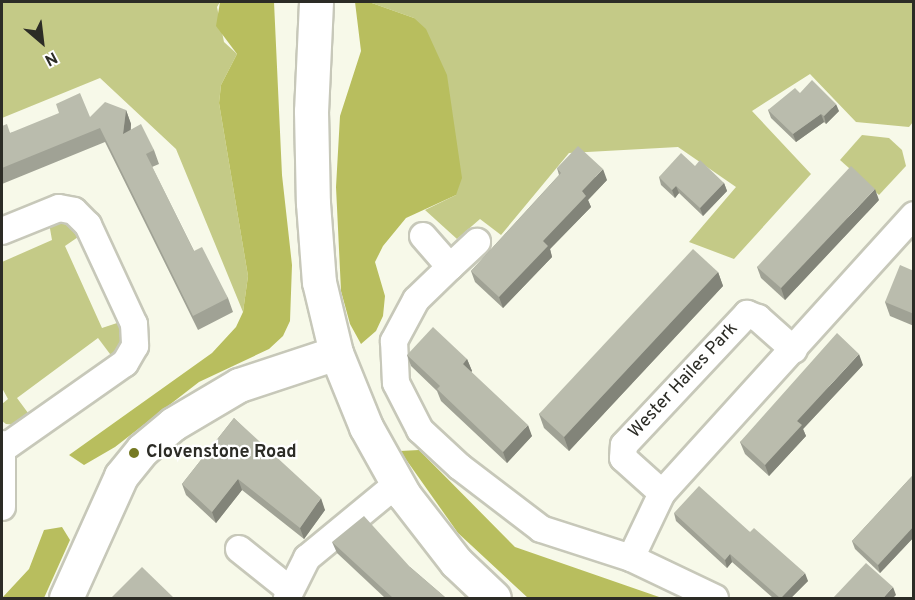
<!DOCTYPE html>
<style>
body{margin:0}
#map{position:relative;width:915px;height:600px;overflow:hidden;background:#f7f9e9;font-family:Overpass,sans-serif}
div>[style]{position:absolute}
.green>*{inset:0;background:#c4ca87}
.forest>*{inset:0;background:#b8be5e}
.roads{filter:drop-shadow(2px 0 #c7c8b9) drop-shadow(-2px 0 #c7c8b9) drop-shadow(0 2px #c7c8b9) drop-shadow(0 -2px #c7c8b9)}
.minor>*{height:26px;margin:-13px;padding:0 13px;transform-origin:13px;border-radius:13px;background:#fff}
.tertiary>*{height:33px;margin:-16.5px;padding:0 16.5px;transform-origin:16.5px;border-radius:16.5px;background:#fff}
.wall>*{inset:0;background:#a0a295}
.shaded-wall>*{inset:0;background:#828479}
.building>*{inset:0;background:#babcad}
.dots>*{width:16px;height:16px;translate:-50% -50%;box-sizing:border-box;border:3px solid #fff;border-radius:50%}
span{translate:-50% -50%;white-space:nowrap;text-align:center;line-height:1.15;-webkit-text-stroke:4.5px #fff;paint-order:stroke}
.street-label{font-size:18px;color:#2c2c26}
.poi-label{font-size:18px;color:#2c2c26;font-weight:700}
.left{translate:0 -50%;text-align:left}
.frame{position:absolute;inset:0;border:3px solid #2c2c26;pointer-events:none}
.north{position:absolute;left:12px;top:12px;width:60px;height:60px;-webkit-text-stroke:4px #fff;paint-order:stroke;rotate:152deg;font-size:16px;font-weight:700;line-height:24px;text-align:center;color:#2c2c26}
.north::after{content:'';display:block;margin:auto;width:21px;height:27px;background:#2c2c26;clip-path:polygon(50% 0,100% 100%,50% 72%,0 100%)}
</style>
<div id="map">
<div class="green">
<i style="clip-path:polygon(2px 2px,220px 2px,217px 7px,224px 42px,237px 54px,221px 85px,219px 103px,248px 276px,243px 312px,176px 149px,100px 78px,2px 118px)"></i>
<i style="clip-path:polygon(369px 2px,913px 2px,913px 122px,909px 127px,856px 122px,810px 74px,752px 111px,811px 174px,734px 259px,689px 242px,736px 187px,678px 147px,569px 153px,501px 235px,480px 219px,457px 239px,425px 210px,456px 195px,414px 18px)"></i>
<i style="clip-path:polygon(862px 135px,889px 138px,902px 150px,906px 166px,879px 195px,840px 160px)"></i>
<i style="clip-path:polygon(63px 220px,81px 235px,65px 246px,102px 328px,120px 322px,122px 348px,113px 358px,98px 338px,17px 398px,31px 417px,19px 425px,6px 424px,2px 421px,2px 404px,8px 399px,2px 388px,2px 262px,52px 240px,49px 223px)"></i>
</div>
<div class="forest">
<i style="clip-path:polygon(220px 2px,274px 2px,282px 175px,292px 265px,290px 321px,283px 336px,269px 349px,199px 382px,115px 447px,84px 465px,69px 455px,212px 353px,236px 327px,243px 312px,248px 276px,219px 103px,221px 85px,237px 54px,216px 26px)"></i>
<i style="clip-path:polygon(355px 2px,369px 2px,414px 18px,426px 29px,447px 75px,462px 178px,456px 195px,406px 218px,383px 246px,375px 262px,385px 296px,383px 316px,376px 331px,361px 344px,350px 324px,341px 291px,336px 187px,340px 116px,361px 51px)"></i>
<i style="clip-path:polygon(419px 450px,515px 547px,662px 598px,528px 598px,458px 533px,400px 451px)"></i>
<i style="clip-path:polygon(62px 527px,70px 540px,44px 598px,2px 598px,29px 569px,44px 530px)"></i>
</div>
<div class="roads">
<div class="minor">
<i style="left:2px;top:231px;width:61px;rotate:-22deg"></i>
<i style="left:59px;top:208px;width:15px;rotate:11deg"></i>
<i style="left:74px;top:211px;width:20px;rotate:45deg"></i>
<i style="left:88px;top:225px;width:109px;rotate:65.1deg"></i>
<i style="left:134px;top:324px;width:22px;rotate:87deg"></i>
<i style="left:135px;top:346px;width:20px;rotate:120deg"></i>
<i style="left:125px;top:363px;width:148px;rotate:144.9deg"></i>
<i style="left:423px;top:236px;width:41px;rotate:48.9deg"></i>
<i style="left:450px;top:267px;width:47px;rotate:135.9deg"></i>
<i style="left:416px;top:300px;width:47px;rotate:118.2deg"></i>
<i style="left:394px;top:341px;width:42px;rotate:87.3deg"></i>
<i style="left:396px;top:383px;width:53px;rotate:62.9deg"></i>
<i style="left:420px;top:430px;width:54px;rotate:42.8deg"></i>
<i style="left:460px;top:467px;width:102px;rotate:37.4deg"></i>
<i style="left:541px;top:529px;width:95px;rotate:17.9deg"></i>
<i style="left:631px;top:558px;width:93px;rotate:25.5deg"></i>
<i style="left:450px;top:267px;width:37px;rotate:-43deg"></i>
<i style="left:2px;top:444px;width:63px;rotate:90deg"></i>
<i style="left:662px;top:493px;width:52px;rotate:-138.1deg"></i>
<i style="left:623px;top:458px;width:13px;rotate:-86deg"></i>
<i style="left:624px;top:445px;width:180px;rotate:-46.8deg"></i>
<i style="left:747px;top:314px;width:12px;rotate:20deg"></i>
<i style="left:758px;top:318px;width:48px;rotate:41.6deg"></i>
<i style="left:239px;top:549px;width:65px;rotate:38.8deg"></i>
<i style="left:631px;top:558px;width:72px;rotate:-64.5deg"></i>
<i style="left:662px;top:493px;width:375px;rotate:-47.8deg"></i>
<i style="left:287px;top:598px;width:45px;rotate:-63.4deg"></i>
<i style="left:307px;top:558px;width:118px;rotate:-39.5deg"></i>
</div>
<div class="tertiary">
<i style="left:316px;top:2px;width:109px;rotate:92.6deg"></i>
<i style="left:311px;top:111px;width:92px;rotate:88.8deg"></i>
<i style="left:313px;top:203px;width:79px;rotate:85.7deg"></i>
<i style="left:319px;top:282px;width:73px;rotate:76.5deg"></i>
<i style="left:336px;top:353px;width:80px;rotate:67.9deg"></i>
<i style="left:366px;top:427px;width:78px;rotate:60.8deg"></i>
<i style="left:404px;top:495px;width:85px;rotate:52.2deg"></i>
<i style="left:456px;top:562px;width:52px;rotate:43.5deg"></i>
<i style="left:66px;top:598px;width:134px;rotate:-65.7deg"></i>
<i style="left:121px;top:476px;width:33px;rotate:-51deg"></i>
<i style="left:142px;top:450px;width:40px;rotate:-40deg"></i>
<i style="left:173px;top:424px;width:77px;rotate:-30.6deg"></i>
<i style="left:239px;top:385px;width:102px;rotate:-18.3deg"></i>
</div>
</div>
<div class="wall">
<i style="clip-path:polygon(800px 93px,839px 111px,826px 124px,824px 122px,796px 142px,771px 118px,768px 110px)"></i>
<i style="clip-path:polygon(126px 110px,131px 124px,131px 130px,154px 150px,159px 164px,152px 167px,194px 251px,228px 298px,233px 312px,198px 330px,105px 142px,2px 184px,2px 126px,10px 133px)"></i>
<i style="clip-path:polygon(695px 166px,724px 183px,727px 191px,703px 216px,679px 193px,675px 198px,661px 185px,659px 177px)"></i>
<i style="clip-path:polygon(557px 168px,607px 180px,588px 200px,591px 207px,550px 249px,552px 257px,503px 308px,475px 282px,471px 271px,559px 175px)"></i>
<i style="clip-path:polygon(879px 200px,785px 300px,761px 278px,757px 267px)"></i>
<i style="clip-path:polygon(914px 271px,914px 326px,890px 316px,885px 302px)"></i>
<i style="clip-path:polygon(718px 272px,723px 286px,569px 451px,544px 428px,539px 414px)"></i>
<i style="clip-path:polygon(407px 355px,467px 359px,472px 371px,471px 372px,532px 436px,507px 463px,441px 401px,437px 391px,411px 366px)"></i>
<i style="clip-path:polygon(863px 365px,803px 429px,806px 436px,769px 476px,745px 454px,740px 442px)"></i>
<i style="clip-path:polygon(234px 418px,325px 510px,304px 539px,242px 490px,216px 523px,186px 495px,182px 484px)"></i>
<i style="clip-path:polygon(914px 474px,914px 537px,880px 573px,855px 549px,852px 541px)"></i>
<i style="clip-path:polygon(674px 513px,750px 532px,808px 581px,791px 598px,773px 598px,732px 562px,727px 568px,676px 521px)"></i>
<i style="clip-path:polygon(332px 542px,410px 567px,446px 598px,385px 598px,337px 553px)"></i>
</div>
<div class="shaded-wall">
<i style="clip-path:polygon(836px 104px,839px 111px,826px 124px,824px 116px)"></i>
<i style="clip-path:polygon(126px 110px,131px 124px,128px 148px,123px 134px)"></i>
<i style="clip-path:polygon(821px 114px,824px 122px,796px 142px,793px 134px)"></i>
<i style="clip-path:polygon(603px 169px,607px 180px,588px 200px,591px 207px,550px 249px,552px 257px,503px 308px,499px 297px,582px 191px)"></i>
<i style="clip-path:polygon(724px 183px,727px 191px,703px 216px,700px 208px)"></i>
<i style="clip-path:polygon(676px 186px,679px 193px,675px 198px,672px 190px)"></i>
<i style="clip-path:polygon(875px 189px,879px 200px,785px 300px,781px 288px)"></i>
<i style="clip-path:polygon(718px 272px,723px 286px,569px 451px,564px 437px)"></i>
<i style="clip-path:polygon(859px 354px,863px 365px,803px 429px,806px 436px,769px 476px,765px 465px,797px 421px)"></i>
<i style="clip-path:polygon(467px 359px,472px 371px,467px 376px,463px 364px)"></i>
<i style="clip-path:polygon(528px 425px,532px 436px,507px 463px,503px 452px)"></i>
<i style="clip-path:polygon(238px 479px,242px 490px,216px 523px,212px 512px)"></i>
<i style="clip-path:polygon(321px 498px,325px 510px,304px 539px,300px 528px)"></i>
<i style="clip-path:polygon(914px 526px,914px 537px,880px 573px,878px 565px)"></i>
<i style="clip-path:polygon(730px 554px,732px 562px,727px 568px,725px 560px)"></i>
<i style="clip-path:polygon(805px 573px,808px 581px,791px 598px,781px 598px)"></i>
<i style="clip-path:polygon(893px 587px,896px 595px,893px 598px,883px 598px)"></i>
</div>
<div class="building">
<i style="clip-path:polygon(812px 80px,836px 104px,824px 116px,821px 114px,793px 134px,768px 110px,795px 88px,800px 93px)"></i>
<i style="clip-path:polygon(80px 93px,90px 117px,105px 102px,126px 110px,123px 134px,141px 124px,154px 150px,146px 154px,194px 251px,202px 247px,228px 298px,193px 316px,100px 128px,2px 168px,2px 126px,7px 124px,10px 133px,59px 113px,56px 104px)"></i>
<i style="clip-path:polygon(578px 146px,603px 169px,582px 191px,586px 196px,543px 241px,548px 246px,499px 297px,471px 271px,561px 173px,557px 168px)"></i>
<i style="clip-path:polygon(681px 153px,695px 166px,700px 160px,724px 183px,700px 208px,676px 186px,672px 190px,659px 177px)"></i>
<i style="clip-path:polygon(851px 166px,875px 189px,781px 288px,757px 267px)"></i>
<i style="clip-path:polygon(693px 249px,718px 272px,564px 437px,539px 414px)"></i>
<i style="clip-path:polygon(900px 265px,914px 271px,914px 314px,885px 302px)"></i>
<i style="clip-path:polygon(433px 327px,467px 359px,463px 364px,528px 425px,503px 452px,437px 389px,440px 386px,407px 355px)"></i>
<i style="clip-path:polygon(837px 333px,859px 354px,797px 421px,802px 425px,765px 465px,740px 442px)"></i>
<i style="clip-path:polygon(234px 418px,321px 498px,300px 528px,238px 479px,212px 512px,182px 484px)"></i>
<i style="clip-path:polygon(914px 474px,914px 526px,878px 565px,852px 541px)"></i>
<i style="clip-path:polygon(699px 486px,750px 532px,754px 528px,805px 573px,781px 598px,780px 598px,730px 554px,725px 560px,674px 513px)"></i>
<i style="clip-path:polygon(364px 516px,410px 567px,446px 598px,393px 598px,332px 542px)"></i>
<i style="clip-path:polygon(866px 563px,893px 587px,883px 598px,833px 598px)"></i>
<i style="clip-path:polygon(142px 567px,174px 598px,111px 598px)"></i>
</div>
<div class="dots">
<i style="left:134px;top:453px;background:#757922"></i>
</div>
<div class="street-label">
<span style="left:684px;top:381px;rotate:-47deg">Wester Hailes Park</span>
</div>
<div class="poi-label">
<span class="left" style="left:146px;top:453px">Clovenstone Road</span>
</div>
<div class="frame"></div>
<div class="north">N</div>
</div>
